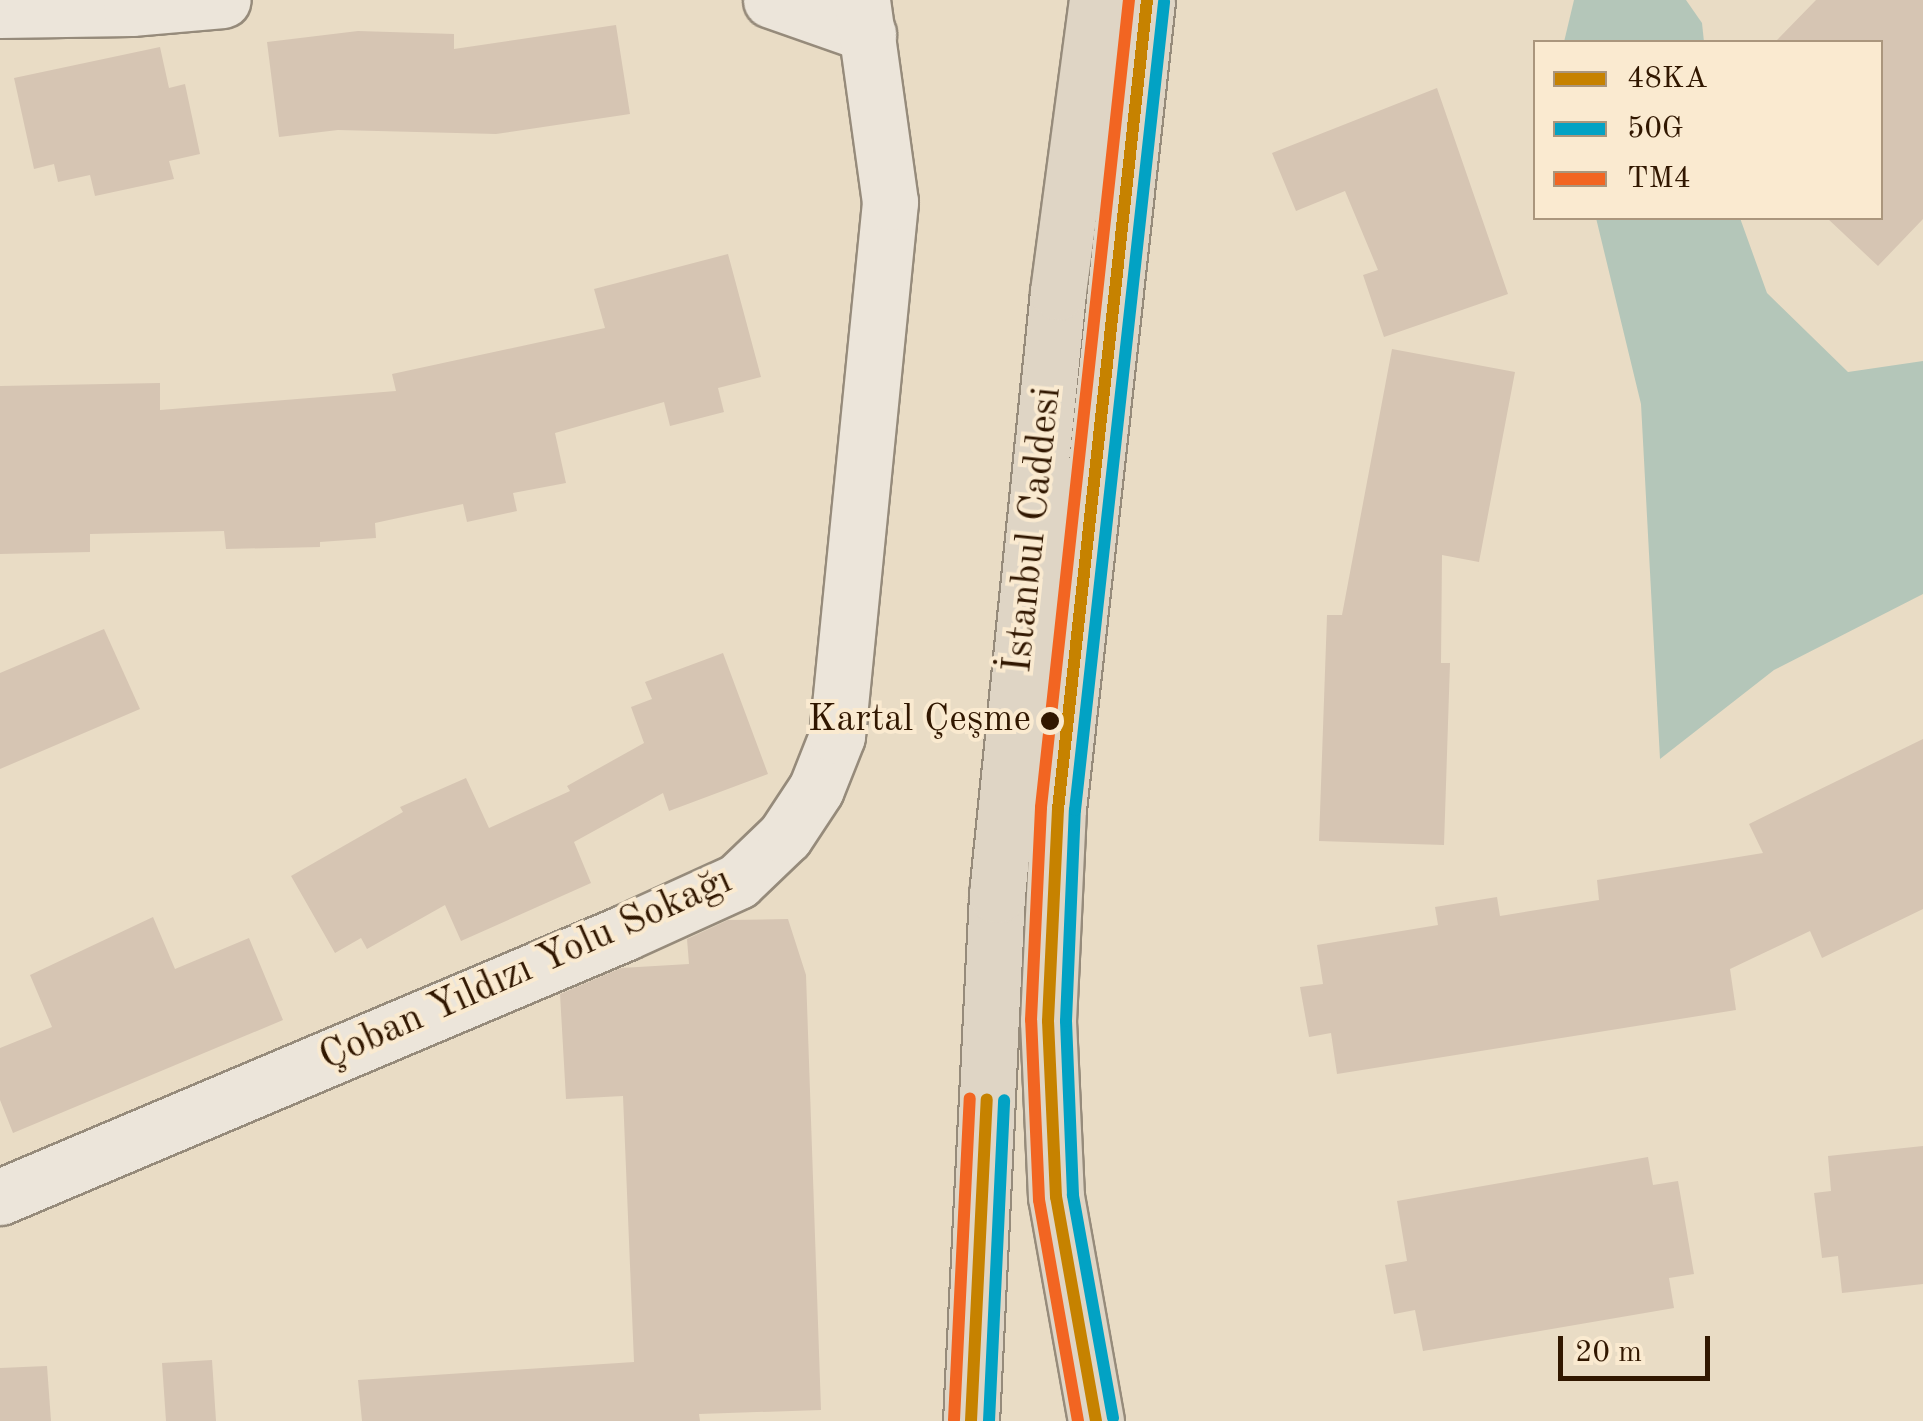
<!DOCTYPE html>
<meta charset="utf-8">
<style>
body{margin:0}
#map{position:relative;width:1923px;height:1421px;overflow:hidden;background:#e9dcc5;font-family:"Old Standard TT",serif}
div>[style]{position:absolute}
.water>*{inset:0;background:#b4c6b9}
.building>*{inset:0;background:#d6c5b3}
.roads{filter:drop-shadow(2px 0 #968b7b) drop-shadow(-2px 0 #968b7b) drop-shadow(0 2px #968b7b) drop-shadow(0 -2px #968b7b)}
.minor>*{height:55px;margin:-27.5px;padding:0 27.5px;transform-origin:27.5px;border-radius:27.5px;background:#ece5da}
.major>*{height:55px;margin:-27.5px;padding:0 27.5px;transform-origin:27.5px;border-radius:27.5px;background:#dfd5c5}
.bus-1>*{height:12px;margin:-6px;padding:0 6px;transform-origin:6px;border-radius:6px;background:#c68200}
.bus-2>*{height:12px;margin:-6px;padding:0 6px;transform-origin:6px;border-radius:6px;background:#02a2c4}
.bus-3>*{height:12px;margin:-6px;padding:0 6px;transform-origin:6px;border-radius:6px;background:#f26522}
.dots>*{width:28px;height:28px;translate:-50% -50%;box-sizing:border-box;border:5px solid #faead0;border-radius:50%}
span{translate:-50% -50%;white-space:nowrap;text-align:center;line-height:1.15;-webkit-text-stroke:8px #faead0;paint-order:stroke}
.bus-label{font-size:38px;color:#311700}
.right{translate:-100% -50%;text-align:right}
.street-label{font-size:40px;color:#311700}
.legend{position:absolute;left:1533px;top:40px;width:350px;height:180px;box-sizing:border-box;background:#faead0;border:2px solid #aa967d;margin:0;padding:12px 18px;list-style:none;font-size:30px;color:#311700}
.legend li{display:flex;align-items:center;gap:20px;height:50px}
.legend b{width:50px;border:2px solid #aa967d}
.scale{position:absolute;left:1558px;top:1336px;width:152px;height:45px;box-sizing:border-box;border:5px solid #311700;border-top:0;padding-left:12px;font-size:30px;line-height:35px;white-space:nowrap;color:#311700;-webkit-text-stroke:8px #faead0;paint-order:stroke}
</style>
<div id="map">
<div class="water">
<i style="clip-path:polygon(1574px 0,1686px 0,1702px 23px,1704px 42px,1564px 42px)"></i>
<i style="clip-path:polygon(1596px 218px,1740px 218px,1767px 293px,1848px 372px,1923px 361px,1923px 594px,1774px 670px,1660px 759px,1641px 404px)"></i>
</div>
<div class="building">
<i style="clip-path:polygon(1816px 0,1923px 0,1923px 219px,1878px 266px,1827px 218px,1880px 218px,1880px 42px,1775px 42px)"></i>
<i style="clip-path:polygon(616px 25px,630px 114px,496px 134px,338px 130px,279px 137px,267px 42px,358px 31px,454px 34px,454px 49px)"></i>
<i style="clip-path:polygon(160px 47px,169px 88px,185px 84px,200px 154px,169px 161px,174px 179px,95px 196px,90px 175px,58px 182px,54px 164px,34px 169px,14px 78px)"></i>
<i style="clip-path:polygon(1437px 88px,1508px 294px,1384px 337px,1363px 275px,1378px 270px,1345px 191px,1296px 211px,1272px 153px)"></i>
<i style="clip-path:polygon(728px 254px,761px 377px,718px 388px,724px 412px,670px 426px,664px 402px,555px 433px,566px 483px,513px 493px,517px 511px,467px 522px,463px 504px,375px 523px,376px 538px,320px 542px,320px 547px,226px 549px,224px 531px,90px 534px,90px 552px,0 554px,0 386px,160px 383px,160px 410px,396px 391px,392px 374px,605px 328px,594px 289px)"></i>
<i style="clip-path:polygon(1392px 349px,1515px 372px,1479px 562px,1442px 555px,1441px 663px,1450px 663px,1444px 845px,1319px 841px,1327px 615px,1342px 615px)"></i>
<i style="clip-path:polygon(104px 629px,140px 709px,0 769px,0 673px)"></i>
<i style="clip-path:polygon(723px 653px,768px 774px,669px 811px,663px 793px,574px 842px,591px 883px,461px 941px,445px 905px,367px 949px,361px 938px,335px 953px,291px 876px,403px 812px,400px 807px,466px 778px,489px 828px,570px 791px,567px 786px,644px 743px,631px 707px,652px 699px,645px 682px)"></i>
<i style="clip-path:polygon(1923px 739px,1923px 909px,1822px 958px,1810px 931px,1730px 969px,1736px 1010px,1337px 1074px,1331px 1033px,1309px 1037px,1300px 987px,1323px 984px,1317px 945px,1438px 925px,1435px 907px,1497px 897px,1500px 916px,1599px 900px,1597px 880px,1763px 853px,1749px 824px)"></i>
<i style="clip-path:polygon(153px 917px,175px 969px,249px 938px,283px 1020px,13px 1133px,0 1100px,0 1048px,52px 1027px,30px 975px)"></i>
<i style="clip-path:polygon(788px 919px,806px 975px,821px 1410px,699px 1414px,700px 1421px,362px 1421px,358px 1380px,634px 1362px,623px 1096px,566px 1099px,560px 994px,621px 968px,689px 964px,687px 939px,728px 920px)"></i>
<i style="clip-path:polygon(1923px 1146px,1923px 1284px,1842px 1293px,1838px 1256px,1822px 1258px,1814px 1193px,1831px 1191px,1828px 1156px)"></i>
<i style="clip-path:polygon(1648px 1157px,1653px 1185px,1678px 1181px,1694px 1274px,1669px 1278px,1674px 1308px,1423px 1351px,1415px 1310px,1394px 1314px,1385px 1265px,1407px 1261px,1397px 1201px)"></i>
<i style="clip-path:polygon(212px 1360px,216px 1421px,166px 1421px,162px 1363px)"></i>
<i style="clip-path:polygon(47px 1366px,51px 1421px,0 1421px,0 1368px)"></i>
</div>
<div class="roads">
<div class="minor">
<i style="left:771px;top:0;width:103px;rotate:19.3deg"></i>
<i style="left:0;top:10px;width:131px;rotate:-0.9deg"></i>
<i style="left:131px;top:8px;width:92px;rotate:-5deg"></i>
<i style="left:0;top:1197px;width:678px;rotate:-22.93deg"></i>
<i style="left:624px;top:933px;width:125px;rotate:-24.5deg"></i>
<i style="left:738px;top:881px;width:65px;rotate:-43.8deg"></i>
<i style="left:785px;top:836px;width:56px;rotate:-56.6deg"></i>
<i style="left:816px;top:789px;width:57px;rotate:-68.4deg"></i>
<i style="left:837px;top:736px;width:537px;rotate:-84.33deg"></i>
<i style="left:890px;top:202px;width:204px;rotate:-97.9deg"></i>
</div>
<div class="major">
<i style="left:971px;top:1421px;width:527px;rotate:-87.17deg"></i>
<i style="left:997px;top:895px;width:606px;rotate:-84.22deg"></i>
<i style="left:1058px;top:292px;width:295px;rotate:-82.4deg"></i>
<i style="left:1096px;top:1421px;width:228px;rotate:-100.1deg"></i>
<i style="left:1056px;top:1197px;width:176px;rotate:-92.6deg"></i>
<i style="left:1048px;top:1021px;width:212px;rotate:-87.3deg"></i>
<i style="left:1058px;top:809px;width:814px;rotate:-83.72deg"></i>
</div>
</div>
<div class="bus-1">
<i style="left:971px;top:1421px;width:322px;rotate:-87.2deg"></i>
<i style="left:1096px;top:1421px;width:228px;rotate:-100.1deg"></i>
<i style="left:1056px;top:1197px;width:176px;rotate:-92.6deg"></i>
<i style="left:1048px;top:1021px;width:212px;rotate:-87.3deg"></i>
<i style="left:1058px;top:809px;width:814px;rotate:-83.72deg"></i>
</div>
<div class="bus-2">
<i style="left:1113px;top:1418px;width:227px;rotate:-100.2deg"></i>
<i style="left:1073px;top:1195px;width:174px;rotate:-92.3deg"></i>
<i style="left:1066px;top:1021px;width:211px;rotate:-87.6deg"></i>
<i style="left:1075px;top:810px;width:813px;rotate:-83.71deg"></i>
<i style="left:989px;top:1421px;width:321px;rotate:-87.3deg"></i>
</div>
<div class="bus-3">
<i style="left:954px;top:1420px;width:322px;rotate:-87.2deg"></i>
<i style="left:1078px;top:1421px;width:224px;rotate:-100deg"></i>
<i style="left:1039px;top:1200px;width:180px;rotate:-92.5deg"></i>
<i style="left:1031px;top:1020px;width:213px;rotate:-87.3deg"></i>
<i style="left:1041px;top:807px;width:812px;rotate:-83.78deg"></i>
</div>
<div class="dots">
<i style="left:1050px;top:721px;background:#311700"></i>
</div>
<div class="bus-label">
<span class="right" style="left:1031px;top:721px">Kartal Çeşme</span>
</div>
<div class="street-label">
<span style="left:1034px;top:530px;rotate:-84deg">İstanbul Caddesi</span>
<span style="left:526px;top:970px;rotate:-24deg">Çoban Yıldızı Yolu Sokağı</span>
</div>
<ul class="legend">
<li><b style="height:12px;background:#c68200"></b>48KA</li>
<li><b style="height:12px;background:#02a2c4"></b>50G</li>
<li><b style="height:12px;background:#f26522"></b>TM4</li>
</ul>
<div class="scale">20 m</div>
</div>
